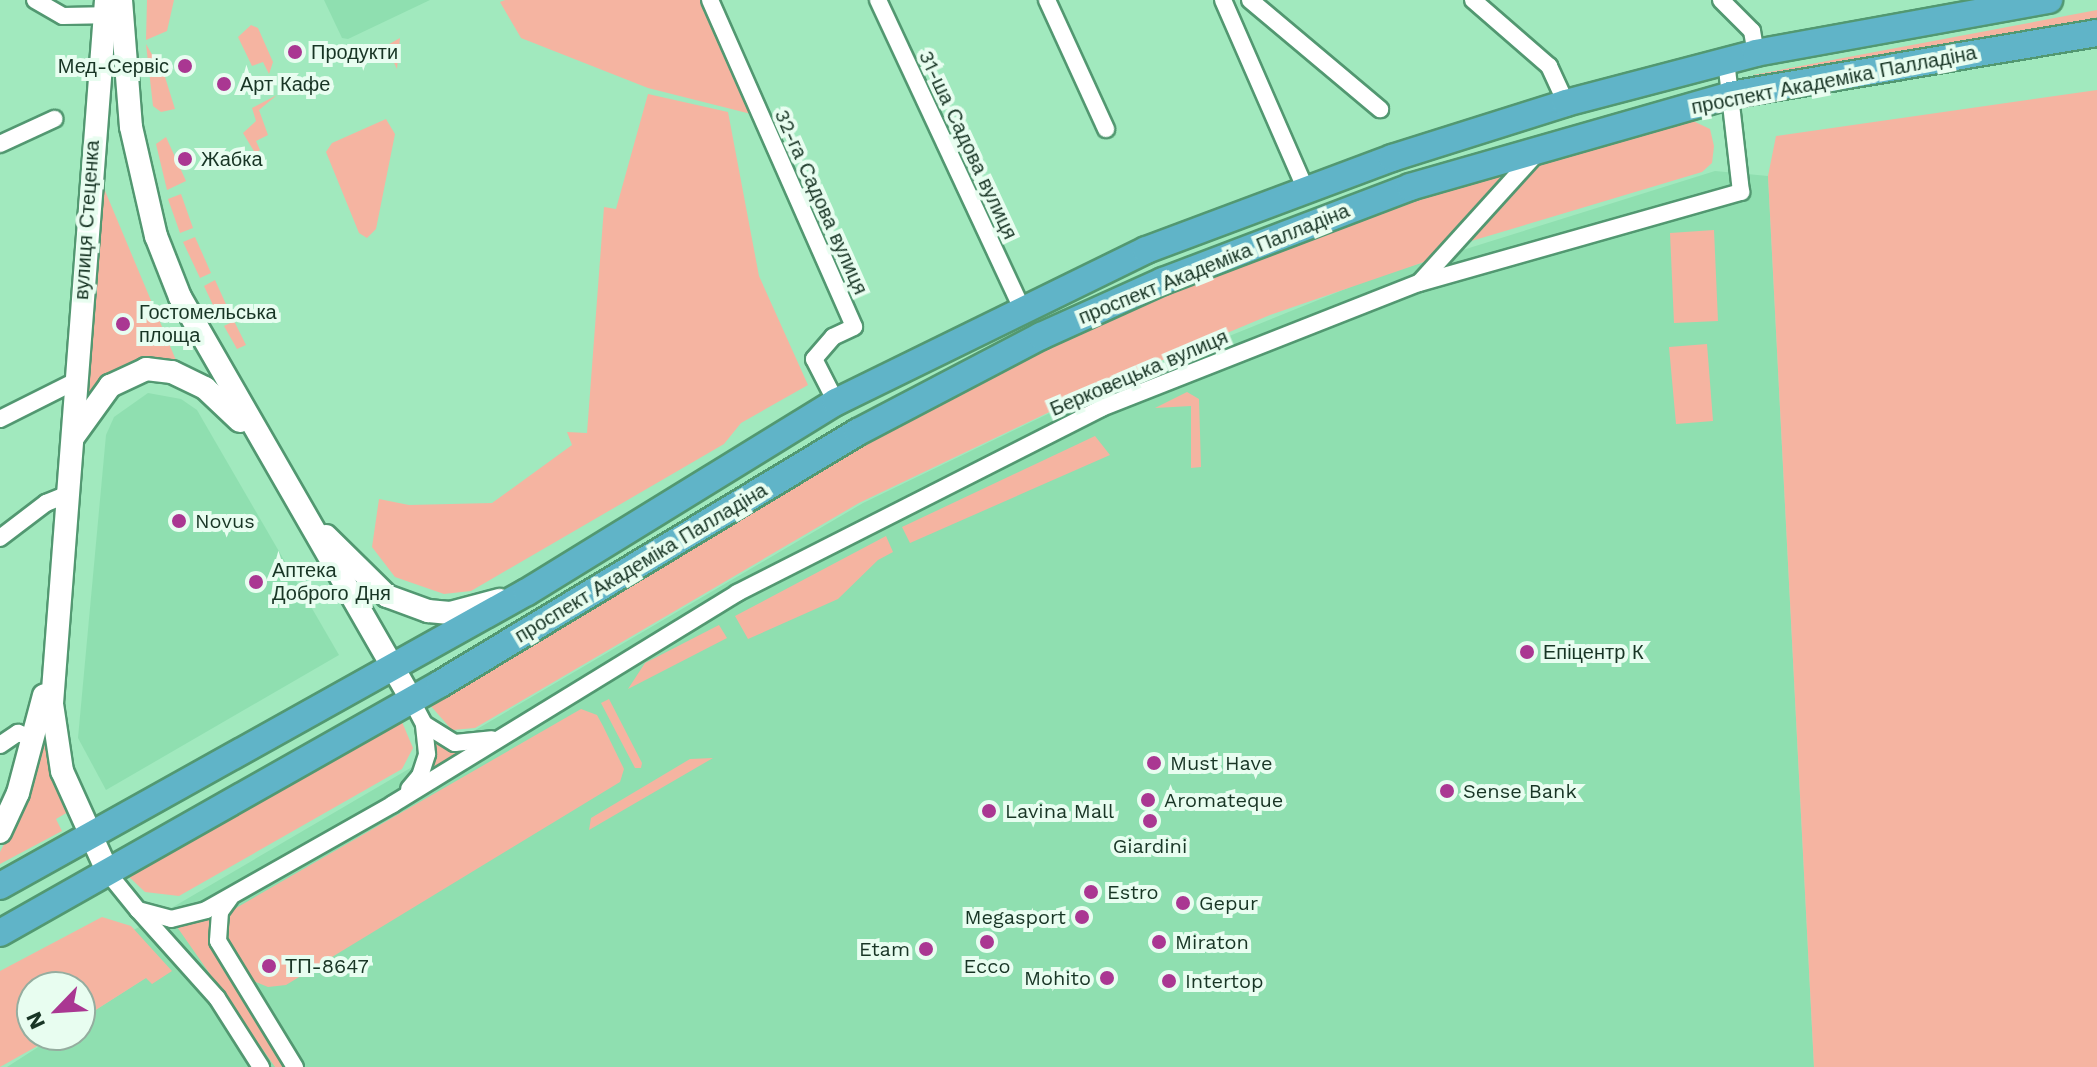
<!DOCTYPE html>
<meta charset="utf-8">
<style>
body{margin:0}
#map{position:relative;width:2097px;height:1067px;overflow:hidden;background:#a1e9be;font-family:"Work Sans",sans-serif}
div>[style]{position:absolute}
.built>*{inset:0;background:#8fdfb0}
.green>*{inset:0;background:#f5b4a1}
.roads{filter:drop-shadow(2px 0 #529871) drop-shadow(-2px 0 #529871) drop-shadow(0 2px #529871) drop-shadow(0 -2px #529871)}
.minor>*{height:16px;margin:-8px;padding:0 8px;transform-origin:8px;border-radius:8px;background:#fff}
.secondary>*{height:22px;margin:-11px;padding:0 11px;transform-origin:11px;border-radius:11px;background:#fff}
.trunk>*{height:26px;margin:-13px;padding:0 13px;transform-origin:13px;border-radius:13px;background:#60b4c8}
.dots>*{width:22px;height:22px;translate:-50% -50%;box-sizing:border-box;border:4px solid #e8fdf0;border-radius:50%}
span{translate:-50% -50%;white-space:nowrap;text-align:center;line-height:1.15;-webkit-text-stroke:8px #e8fdf0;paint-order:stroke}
.poi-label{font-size:20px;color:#183525}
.left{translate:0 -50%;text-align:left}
.right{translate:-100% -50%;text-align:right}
.street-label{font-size:20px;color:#183525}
.north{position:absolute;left:16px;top:971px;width:80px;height:80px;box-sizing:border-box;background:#e8fdf0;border:2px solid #95ad9f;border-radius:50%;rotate:245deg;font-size:22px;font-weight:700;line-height:32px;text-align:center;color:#183525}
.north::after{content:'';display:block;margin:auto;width:28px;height:36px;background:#aa3792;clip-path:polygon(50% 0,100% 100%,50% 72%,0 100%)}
</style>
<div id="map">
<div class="built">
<i style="clip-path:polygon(324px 0,430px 0,348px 39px,342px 38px)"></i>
<i style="clip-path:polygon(1715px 171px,1768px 176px,1814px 1067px,7px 1067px,57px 1035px,80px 1035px,80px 1020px,147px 977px,132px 931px,863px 503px,1108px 385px,1370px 279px)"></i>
<i style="clip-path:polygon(148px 393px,181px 399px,197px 410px,339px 655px,106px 790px,78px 738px,106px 435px,114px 417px)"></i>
</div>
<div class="green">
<i style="clip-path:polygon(147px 0,174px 0,167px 31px,146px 40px)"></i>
<i style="clip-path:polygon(505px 0,705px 0,759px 116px,648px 88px,521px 38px,500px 2px)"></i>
<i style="clip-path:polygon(2097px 10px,2097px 19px,1758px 80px,1753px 75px)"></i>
<i style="clip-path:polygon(251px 25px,258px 28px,273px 62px,269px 74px,263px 62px,252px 66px,238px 37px)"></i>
<i style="clip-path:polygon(400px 38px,397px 69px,388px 50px,366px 57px)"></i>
<i style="clip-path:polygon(146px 44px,165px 77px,175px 109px,161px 112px,153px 106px)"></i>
<i style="clip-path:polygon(2097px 90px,2097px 1067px,1814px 1067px,1768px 176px,1776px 136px)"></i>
<i style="clip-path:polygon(648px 94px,728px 112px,759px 276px,808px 385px,741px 423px,724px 444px,471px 591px,444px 594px,395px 577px,372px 547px,379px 499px,409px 505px,492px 503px,572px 445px,567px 432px,587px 433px,604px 207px,616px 209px)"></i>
<i style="clip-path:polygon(277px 95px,259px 110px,268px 135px,256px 141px,260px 150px,255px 153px,243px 133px,256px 121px,252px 108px)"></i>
<i style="clip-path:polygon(386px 119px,395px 134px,376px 229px,367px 238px,359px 233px,326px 152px,332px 143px)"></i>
<i style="clip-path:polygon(1691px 120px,1710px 129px,1714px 146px,1712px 163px,1702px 172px,1468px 242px,1545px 159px)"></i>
<i style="clip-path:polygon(166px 137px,186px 181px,167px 190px,156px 144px)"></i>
<i style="clip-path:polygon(1517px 165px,1427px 261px,1270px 315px,1127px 375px,859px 503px,475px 728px,452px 730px,429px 704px,934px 405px,1086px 330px,1241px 264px)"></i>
<i style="clip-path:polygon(103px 186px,178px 365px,90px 396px,85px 396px)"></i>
<i style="clip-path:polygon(181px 194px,193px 228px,180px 233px,168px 199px)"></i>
<i style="clip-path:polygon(1714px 230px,1718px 321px,1674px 323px,1670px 233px)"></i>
<i style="clip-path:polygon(195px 237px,211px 273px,200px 278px,183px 242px)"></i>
<i style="clip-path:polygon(215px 280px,230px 313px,219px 318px,204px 286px)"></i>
<i style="clip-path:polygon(234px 321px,246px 345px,237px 349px,224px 326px)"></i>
<i style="clip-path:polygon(1707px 344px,1713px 421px,1676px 424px,1669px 347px)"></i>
<i style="clip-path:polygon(1187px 392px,1199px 399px,1201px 467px,1191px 468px,1191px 406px,1155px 408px)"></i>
<i style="clip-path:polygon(1095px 436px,1110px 455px,910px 543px,902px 527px)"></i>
<i style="clip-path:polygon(886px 536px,893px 552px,878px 560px,838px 599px,748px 639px,735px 616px)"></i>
<i style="clip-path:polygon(719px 625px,727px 638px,628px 689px,645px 663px)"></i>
<i style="clip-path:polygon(609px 699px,642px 763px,641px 768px,635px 768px,601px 703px)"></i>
<i style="clip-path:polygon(581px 709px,597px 715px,603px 726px,624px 769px,620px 782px,286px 985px,268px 987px,251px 980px,223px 936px,229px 912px)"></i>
<i style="clip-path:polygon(402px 722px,413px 748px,402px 769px,179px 896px,145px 892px,125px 873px)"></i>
<i style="clip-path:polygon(430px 732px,445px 746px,470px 754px,430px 779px)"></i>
<i style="clip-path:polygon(44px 743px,68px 812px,56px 819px,62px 831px,0 864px,0 852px,22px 810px)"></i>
<i style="clip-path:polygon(713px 758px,589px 830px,591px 818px,690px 759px)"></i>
<i style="clip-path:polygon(102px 917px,131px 926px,172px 971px,152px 984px,146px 978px,80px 1020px,80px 987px,32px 987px,32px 1035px,57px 1035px,0 1067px,0 971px)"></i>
<i style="clip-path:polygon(209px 920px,213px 948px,287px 1067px,275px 1067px,175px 924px)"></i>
</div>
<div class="roads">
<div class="minor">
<i style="left:35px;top:0;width:32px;rotate:30deg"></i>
<i style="left:63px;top:16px;width:39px;rotate:-1deg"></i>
<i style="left:710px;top:0;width:357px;rotate:66.2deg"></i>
<i style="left:854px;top:327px;width:23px;rotate:155deg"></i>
<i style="left:833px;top:337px;width:29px;rotate:131deg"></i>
<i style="left:814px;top:359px;width:48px;rotate:62.9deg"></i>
<i style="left:878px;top:0;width:339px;rotate:65deg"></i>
<i style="left:1047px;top:0;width:142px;rotate:65.4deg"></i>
<i style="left:1223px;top:0;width:205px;rotate:66.4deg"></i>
<i style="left:1250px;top:0;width:170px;rotate:40deg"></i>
<i style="left:1473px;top:0;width:101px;rotate:41deg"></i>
<i style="left:1549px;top:66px;width:41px;rotate:65.3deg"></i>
<i style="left:1721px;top:0;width:44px;rotate:45deg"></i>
<i style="left:1752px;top:31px;width:22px;rotate:80deg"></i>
<i style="left:0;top:144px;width:60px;rotate:-24.8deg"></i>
<i style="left:1420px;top:282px;width:173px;rotate:-47.8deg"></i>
<i style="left:0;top:419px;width:85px;rotate:-26.6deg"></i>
<i style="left:0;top:538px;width:58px;rotate:-37.3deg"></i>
<i style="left:46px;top:503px;width:22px;rotate:-22deg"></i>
<i style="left:424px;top:724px;width:36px;rotate:32deg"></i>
<i style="left:455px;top:743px;width:37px;rotate:-6deg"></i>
<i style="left:0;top:745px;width:22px;rotate:-34deg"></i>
<i style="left:18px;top:733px;width:18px;rotate:19deg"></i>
<i style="left:409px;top:789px;width:17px;rotate:-50deg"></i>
<i style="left:420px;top:776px;width:23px;rotate:-72deg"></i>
<i style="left:427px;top:754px;width:30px;rotate:-96deg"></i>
<i style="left:424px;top:724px;width:26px;rotate:-118deg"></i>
<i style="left:108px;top:873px;width:48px;rotate:51deg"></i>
<i style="left:138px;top:910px;width:34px;rotate:15deg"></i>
<i style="left:171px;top:919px;width:36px;rotate:-14deg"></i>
<i style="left:206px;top:910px;width:215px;rotate:-29.5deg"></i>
<i style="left:393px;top:804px;width:404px;rotate:-31.5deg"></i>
<i style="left:737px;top:593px;width:408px;rotate:-26.9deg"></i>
<i style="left:1101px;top:408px;width:342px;rotate:-21.5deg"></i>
<i style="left:1419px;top:283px;width:335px;rotate:-15.8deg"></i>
<i style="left:1741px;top:192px;width:132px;rotate:-96.5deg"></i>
<i style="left:230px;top:898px;width:17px;rotate:126deg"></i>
<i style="left:220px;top:912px;width:29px;rotate:94deg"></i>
<i style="left:218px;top:941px;width:148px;rotate:58.6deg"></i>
<i style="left:139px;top:911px;width:117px;rotate:48.1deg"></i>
<i style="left:217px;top:998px;width:82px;rotate:57.5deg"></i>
</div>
<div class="secondary">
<i style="left:106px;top:0;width:706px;rotate:94.39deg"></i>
<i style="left:52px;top:704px;width:68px;rotate:81.5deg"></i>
<i style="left:62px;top:771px;width:112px;rotate:65.7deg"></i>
<i style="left:121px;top:0;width:127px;rotate:85.5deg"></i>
<i style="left:131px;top:127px;width:112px;rotate:77.1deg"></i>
<i style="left:156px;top:236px;width:66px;rotate:68.5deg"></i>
<i style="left:180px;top:297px;width:466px;rotate:60.1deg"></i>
<i style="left:74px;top:436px;width:62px;rotate:-54.2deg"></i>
<i style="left:110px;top:386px;width:40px;rotate:-25deg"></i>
<i style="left:146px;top:369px;width:26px;rotate:7deg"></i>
<i style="left:172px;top:372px;width:37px;rotate:26deg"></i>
<i style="left:205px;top:388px;width:48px;rotate:43.3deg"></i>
<i style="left:326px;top:536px;width:86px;rotate:44.5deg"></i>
<i style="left:387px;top:596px;width:44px;rotate:20.1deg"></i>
<i style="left:428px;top:611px;width:22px;rotate:5deg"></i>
<i style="left:450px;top:613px;width:51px;rotate:-14.9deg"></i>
<i style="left:0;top:832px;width:43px;rotate:-65.2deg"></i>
<i style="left:18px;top:793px;width:101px;rotate:-75.1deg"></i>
</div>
<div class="trunk">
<i style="left:0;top:886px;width:603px;rotate:-29.16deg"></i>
<i style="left:527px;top:592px;width:363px;rotate:-31.6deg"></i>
<i style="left:836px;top:402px;width:345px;rotate:-26.1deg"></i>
<i style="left:1146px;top:250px;width:263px;rotate:-20.5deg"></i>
<i style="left:1392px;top:158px;width:182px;rotate:-17.5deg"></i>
<i style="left:1566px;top:103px;width:196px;rotate:-14.7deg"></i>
<i style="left:1756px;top:53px;width:298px;rotate:-10.3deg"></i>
<i style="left:0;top:933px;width:506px;rotate:-29.51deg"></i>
<i style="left:440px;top:684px;width:488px;rotate:-31.1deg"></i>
<i style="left:858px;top:432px;width:207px;rotate:-27.7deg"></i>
<i style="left:1041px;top:336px;width:134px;rotate:-24.3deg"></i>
<i style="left:1163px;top:281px;width:264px;rotate:-20.8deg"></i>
<i style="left:1410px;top:187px;width:333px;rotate:-16deg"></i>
<i style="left:1730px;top:95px;width:372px;rotate:-9.6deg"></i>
</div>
</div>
<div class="dots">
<i style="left:295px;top:52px;background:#aa3792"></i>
<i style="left:185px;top:66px;background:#aa3792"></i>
<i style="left:224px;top:84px;background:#aa3792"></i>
<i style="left:185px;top:159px;background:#aa3792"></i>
<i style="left:123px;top:324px;background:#aa3792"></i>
<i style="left:179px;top:521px;background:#aa3792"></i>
<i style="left:256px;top:582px;background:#aa3792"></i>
<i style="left:1527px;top:652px;background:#aa3792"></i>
<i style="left:1154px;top:763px;background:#aa3792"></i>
<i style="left:1447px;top:791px;background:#aa3792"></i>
<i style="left:1148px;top:800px;background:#aa3792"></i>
<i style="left:989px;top:811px;background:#aa3792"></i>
<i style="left:1150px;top:821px;background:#aa3792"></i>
<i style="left:1091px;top:892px;background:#aa3792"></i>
<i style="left:1183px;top:903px;background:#aa3792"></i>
<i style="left:1082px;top:917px;background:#aa3792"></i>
<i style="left:987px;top:942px;background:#aa3792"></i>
<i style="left:1159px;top:942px;background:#aa3792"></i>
<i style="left:926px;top:949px;background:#aa3792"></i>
<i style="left:269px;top:966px;background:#aa3792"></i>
<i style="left:1107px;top:978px;background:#aa3792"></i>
<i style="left:1169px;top:981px;background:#aa3792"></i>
</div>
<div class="poi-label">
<span class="left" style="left:311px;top:52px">Продукти</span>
<span class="right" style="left:169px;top:66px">Мед-Сервіс</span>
<span class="left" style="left:240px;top:84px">Арт Кафе</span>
<span class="left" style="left:201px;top:159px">Жабка</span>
<span class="left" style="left:139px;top:324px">Гостомельська<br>площа</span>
<span class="left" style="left:195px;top:521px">Novus</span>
<span class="left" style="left:272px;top:582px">Аптека<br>Доброго Дня</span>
<span class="left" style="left:1543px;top:652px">Епіцентр К</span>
<span class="left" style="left:1170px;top:763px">Must Have</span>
<span class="left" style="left:1463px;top:791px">Sense Bank</span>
<span class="left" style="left:1164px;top:800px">Aromateque</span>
<span class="left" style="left:1005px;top:811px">Lavina Mall</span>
<span style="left:1150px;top:846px">Giardini</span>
<span class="left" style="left:1107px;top:892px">Estro</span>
<span class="left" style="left:1199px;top:903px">Gepur</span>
<span class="right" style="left:1066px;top:917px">Megasport</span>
<span class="left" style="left:1175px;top:942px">Miraton</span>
<span class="right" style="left:910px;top:949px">Etam</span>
<span class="left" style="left:285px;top:966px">ТП-8647</span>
<span style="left:987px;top:966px">Ecco</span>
<span class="right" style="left:1091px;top:978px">Mohito</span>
<span class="left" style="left:1185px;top:981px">Intertop</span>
</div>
<div class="street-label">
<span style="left:1834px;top:80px;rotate:-11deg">проспект Академіка Палладіна</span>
<span style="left:968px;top:145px;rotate:65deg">31-ша Садова вулиця</span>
<span style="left:821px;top:202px;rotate:66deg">32-га Садова вулиця</span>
<span style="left:87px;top:220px;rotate:-86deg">вулиця Стеценка</span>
<span style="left:1214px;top:264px;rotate:-22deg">проспект Академіка Палладіна</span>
<span style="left:1139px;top:373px;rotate:-23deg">Берковецька вулиця</span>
<span style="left:641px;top:563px;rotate:-31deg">проспект Академіка Палладіна</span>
</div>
<div class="north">N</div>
</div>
